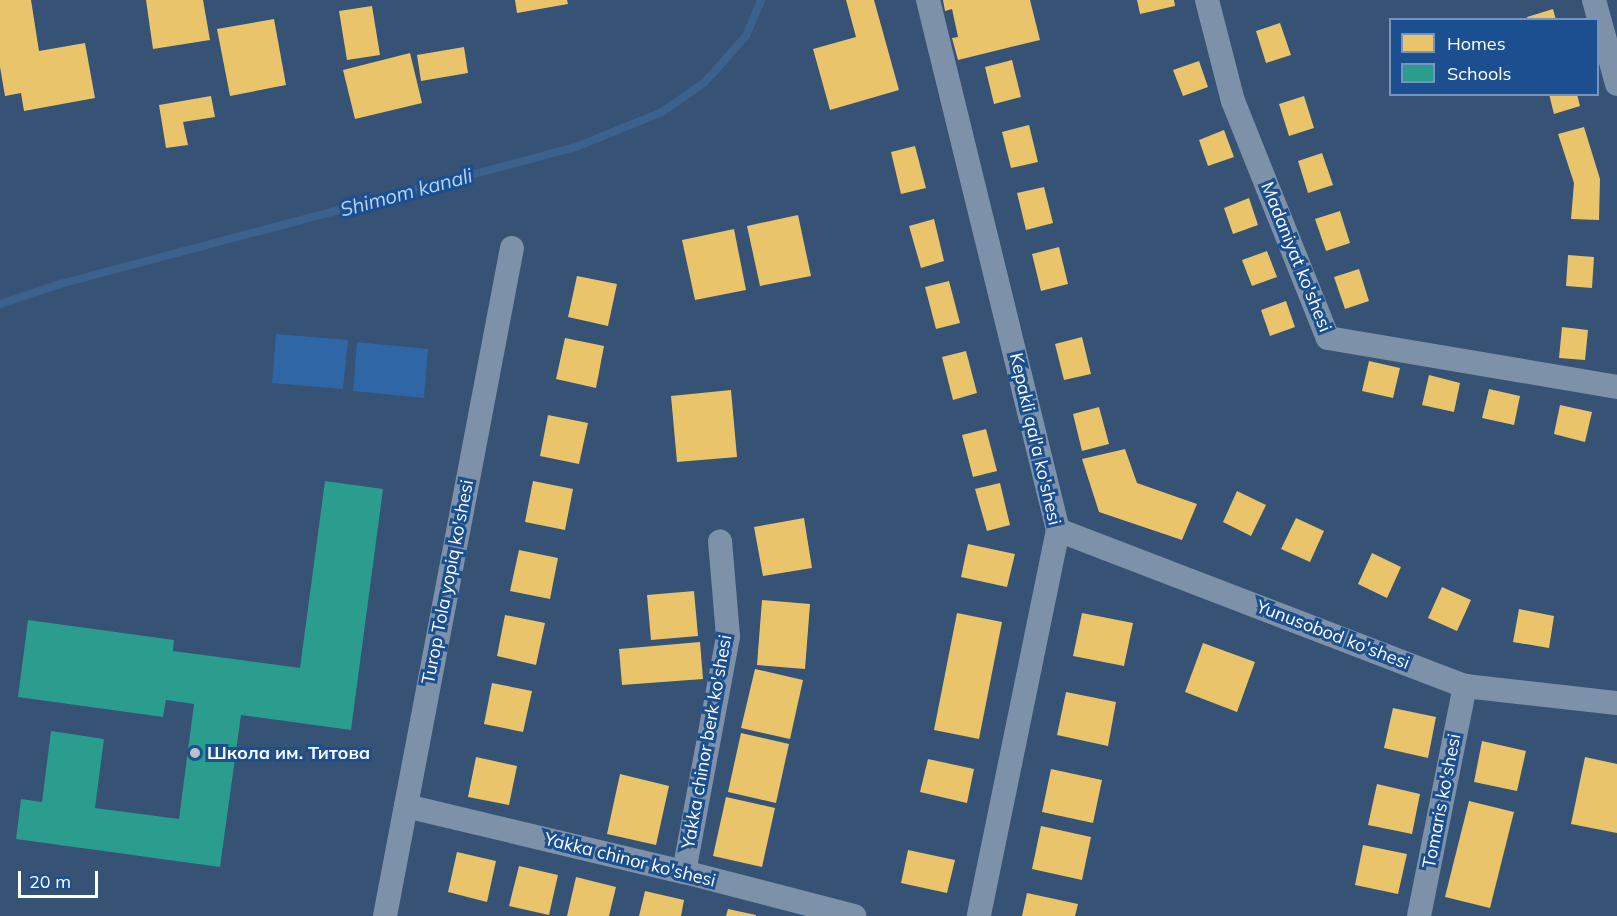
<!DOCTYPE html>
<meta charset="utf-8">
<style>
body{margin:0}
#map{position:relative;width:1617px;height:916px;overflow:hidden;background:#365274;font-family:Mulish,sans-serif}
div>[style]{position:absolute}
.green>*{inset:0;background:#2f66a5}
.homes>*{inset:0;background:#e9c46a}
.schools>*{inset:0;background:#2a9d8f}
.stream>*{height:8px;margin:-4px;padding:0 4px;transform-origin:4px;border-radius:4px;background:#3b618d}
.minor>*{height:24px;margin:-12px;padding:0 12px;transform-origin:12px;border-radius:12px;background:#7d92a8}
.dots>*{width:16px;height:16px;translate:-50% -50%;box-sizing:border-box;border:3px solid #1b4f8f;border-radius:50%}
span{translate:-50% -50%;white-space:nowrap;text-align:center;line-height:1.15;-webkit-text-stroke:6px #1b4f8f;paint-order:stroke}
.street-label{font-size:18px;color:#fff}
.poi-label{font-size:18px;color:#fff;font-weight:700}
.left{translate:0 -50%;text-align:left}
.water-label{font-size:20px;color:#b5d3f5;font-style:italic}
.legend{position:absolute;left:1389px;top:18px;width:210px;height:78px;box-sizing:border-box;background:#1b4f8f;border:2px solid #7695bc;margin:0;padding:8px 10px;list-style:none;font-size:18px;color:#fff}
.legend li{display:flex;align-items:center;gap:12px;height:30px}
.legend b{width:30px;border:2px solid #7695bc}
.scale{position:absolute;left:18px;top:871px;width:80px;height:27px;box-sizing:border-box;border:3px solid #fff;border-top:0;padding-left:8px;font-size:18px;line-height:21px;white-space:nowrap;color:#fff;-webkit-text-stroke:4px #1b4f8f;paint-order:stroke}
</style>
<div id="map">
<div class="green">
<i style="clip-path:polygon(276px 334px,348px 340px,343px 389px,272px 383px)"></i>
<i style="clip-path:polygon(357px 342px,428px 349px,424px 398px,353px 391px)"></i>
</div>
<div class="homes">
<i style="clip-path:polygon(0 0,31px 0,39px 51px,85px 43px,95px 98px,24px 111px,21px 93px,5px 96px,0 67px)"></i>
<i style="clip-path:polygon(146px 0,203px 0,210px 40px,153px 49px)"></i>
<i style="clip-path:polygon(515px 0,567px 0,568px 4px,517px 13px)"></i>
<i style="clip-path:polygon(846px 0,874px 0,899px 90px,830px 110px,813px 49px,856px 37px)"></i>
<i style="clip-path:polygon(943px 0,1030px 0,1040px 40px,958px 60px,952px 38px,958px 37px,952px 9px,945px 11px)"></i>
<i style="clip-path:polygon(1137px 0,1174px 0,1175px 6px,1140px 14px)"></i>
<i style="clip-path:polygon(372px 6px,380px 55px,347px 60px,339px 11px)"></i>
<i style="clip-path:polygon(1553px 9px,1556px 20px,1528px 20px,1527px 17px)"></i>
<i style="clip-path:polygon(274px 19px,286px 85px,230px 96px,217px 29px)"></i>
<i style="clip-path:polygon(1280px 23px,1291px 55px,1266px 63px,1256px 31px)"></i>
<i style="clip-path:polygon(464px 47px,468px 73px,421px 81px,417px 55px)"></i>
<i style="clip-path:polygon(410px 53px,422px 103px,355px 119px,343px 70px)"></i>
<i style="clip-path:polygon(1012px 60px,1021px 97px,994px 104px,985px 67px)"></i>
<i style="clip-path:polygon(1199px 61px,1208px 87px,1183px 96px,1173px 70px)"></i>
<i style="clip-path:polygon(1549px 94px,1577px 94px,1580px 106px,1554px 114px)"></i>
<i style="clip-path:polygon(211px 96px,215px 117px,183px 122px,188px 145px,166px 148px,159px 105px)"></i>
<i style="clip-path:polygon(1304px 96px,1314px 128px,1289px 136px,1279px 104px)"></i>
<i style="clip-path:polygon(1029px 125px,1038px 162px,1011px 168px,1002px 132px)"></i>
<i style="clip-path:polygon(1584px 127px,1600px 179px,1599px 220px,1571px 219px,1574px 183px,1558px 134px)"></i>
<i style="clip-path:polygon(1224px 130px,1234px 157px,1208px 166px,1199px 140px)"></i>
<i style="clip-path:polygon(915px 146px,926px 188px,901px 194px,891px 152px)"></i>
<i style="clip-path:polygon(1322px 153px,1333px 185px,1308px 193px,1298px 161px)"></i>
<i style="clip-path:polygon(1044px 187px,1053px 223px,1026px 230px,1017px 193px)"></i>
<i style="clip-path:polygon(1249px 198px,1258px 225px,1233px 234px,1224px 208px)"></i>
<i style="clip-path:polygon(1340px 211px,1350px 243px,1326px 251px,1315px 219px)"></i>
<i style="clip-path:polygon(798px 215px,811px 276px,760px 286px,747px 226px)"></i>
<i style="clip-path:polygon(934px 219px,944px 261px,921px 268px,909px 226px)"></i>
<i style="clip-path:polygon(734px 229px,746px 290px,695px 300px,682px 240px)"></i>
<i style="clip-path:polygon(1059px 247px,1068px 284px,1041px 291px,1032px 254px)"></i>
<i style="clip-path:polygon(1267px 251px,1277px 277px,1252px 286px,1242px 260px)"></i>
<i style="clip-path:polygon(1568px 255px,1594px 257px,1592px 288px,1566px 286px)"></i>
<i style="clip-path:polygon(1359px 269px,1369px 301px,1345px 309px,1334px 277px)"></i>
<i style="clip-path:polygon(577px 276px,617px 284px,608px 326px,568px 317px)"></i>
<i style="clip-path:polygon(949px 281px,960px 323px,936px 329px,925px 287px)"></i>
<i style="clip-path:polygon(1286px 301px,1295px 327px,1270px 336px,1261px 310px)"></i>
<i style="clip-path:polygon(1562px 327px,1588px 330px,1585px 360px,1559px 358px)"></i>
<i style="clip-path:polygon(1082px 337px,1091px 374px,1064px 380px,1055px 344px)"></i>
<i style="clip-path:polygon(565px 338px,604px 346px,596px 388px,556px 379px)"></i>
<i style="clip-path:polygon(966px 351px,977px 393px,953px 400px,942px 357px)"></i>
<i style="clip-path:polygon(1369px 361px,1400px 368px,1393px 398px,1362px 391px)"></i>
<i style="clip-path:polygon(1429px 375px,1460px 383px,1454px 412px,1422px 405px)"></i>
<i style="clip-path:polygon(1489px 389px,1520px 396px,1514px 425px,1482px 418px)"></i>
<i style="clip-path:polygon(731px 390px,737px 457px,677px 462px,671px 396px)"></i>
<i style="clip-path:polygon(1560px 405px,1592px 412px,1585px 442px,1554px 434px)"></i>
<i style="clip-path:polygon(1099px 407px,1109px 444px,1082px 451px,1073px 414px)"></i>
<i style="clip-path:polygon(548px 415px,588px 423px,579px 464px,540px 456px)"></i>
<i style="clip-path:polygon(986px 429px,997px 471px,973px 477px,962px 435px)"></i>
<i style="clip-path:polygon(1125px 449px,1137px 483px,1197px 504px,1182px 540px,1099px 512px,1082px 459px)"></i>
<i style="clip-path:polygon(533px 481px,573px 489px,565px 530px,525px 522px)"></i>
<i style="clip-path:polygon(1000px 483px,1010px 525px,987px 531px,975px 489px)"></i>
<i style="clip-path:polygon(1237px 491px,1266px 505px,1251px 536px,1223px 522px)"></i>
<i style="clip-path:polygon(804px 518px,812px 568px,763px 576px,754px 527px)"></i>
<i style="clip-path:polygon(1296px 518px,1324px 531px,1310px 562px,1281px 549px)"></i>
<i style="clip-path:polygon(968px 544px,1015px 554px,1007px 587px,961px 577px)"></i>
<i style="clip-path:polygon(519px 550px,558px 558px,550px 599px,510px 591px)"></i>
<i style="clip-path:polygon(1372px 553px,1401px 567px,1387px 598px,1358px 584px)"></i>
<i style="clip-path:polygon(1442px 587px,1471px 600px,1457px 631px,1428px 618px)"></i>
<i style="clip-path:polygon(694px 591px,698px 636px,651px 640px,647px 595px)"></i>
<i style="clip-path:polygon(762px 600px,810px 604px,805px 669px,757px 665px)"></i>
<i style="clip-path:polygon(1519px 609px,1554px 616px,1549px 648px,1513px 642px)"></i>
<i style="clip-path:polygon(957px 613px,1002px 622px,979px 739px,934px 730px)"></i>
<i style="clip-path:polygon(1082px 613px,1133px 623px,1124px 666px,1073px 656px)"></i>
<i style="clip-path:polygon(505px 615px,545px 623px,536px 665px,497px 656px)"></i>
<i style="clip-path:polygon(700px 642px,703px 679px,622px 685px,619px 649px)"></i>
<i style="clip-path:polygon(1203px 643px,1255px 662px,1237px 712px,1185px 692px)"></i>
<i style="clip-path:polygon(755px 669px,803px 680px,790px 739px,741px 728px)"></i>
<i style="clip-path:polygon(492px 683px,532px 691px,523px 732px,484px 724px)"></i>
<i style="clip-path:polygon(1066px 692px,1116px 702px,1108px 746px,1057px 735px)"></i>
<i style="clip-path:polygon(1393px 708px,1436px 717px,1428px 758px,1384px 748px)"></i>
<i style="clip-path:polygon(741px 733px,789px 744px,776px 803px,728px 792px)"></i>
<i style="clip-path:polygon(1482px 741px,1526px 751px,1517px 791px,1474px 782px)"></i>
<i style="clip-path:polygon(476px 757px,517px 766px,509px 805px,468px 797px)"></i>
<i style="clip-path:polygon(1585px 757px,1617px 764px,1617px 833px,1571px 824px)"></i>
<i style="clip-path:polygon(928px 759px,974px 769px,967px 803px,920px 792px)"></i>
<i style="clip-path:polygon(1051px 769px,1102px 780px,1093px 823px,1042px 812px)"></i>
<i style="clip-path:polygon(620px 774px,669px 786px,656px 845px,607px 834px)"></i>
<i style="clip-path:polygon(1377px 784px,1420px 794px,1412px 834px,1368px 825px)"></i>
<i style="clip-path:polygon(726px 797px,775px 808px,762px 867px,713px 856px)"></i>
<i style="clip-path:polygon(1469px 801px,1514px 812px,1490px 908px,1445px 897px)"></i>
<i style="clip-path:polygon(1041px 826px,1091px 837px,1082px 880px,1032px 869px)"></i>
<i style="clip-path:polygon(1363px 845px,1407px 854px,1398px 894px,1355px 885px)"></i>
<i style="clip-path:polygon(908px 850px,955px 860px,947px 893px,901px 883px)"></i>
<i style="clip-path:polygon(457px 852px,496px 861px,487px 902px,448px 892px)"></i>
<i style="clip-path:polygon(519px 866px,558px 875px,549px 915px,509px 906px)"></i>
<i style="clip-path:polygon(576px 877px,616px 887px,609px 916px,567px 916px)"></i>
<i style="clip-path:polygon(645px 891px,684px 900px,681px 916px,639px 916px)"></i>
<i style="clip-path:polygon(1027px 893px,1078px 904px,1075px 916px,1022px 916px)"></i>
<i style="clip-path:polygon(728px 909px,756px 915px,756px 916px,726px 916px)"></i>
</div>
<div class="schools">
<i style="clip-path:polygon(325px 481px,383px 489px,351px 730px,241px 715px,220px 867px,16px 839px,21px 799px,42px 802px,51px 731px,104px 739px,95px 808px,179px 819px,194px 704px,166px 700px,163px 717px,18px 697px,28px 620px,174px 640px,173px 651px,300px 668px)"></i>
</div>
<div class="stream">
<i style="left:0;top:304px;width:63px;rotate:-18.4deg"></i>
<i style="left:60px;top:284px;width:534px;rotate:-14.87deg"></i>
<i style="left:576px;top:147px;width:93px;rotate:-22.1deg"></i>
<i style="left:662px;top:112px;width:52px;rotate:-34.9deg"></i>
<i style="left:705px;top:82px;width:62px;rotate:-48.3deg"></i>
<i style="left:746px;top:36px;width:39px;rotate:-67deg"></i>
</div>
<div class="minor">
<i style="left:928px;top:0;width:546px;rotate:76.22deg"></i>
<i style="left:1058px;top:530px;width:394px;rotate:101.6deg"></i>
<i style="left:1207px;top:0;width:104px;rotate:75.6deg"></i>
<i style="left:1233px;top:101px;width:255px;rotate:68.2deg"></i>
<i style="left:1328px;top:338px;width:293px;rotate:9.6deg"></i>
<i style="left:1594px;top:0;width:87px;rotate:74.7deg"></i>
<i style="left:1058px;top:530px;width:436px;rotate:21deg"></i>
<i style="left:1465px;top:686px;width:153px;rotate:6.4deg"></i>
<i style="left:406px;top:806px;width:286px;rotate:13.4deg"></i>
<i style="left:684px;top:872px;width:176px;rotate:14.5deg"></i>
<i style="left:684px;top:872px;width:240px;rotate:-79.4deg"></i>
<i style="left:728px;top:636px;width:95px;rotate:-94.8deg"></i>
<i style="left:385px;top:916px;width:680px;rotate:-79.24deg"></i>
<i style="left:1419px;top:916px;width:235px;rotate:-78.7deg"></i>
</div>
<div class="dots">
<i style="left:195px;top:753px;background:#b9c2ce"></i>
</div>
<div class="street-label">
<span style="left:1296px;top:257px;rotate:68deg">Madaniyat ko'shesi</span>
<span style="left:1035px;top:439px;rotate:77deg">Kepakli qal'a ko'shesi</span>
<span style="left:448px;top:582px;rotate:-79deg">Turop Tola yopiq ko'shesi</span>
<span style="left:1333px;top:635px;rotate:21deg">Yunusobod ko'shesi</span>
<span style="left:707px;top:742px;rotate:-80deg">Yakka chinor berk ko'shesi</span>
<span style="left:1442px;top:801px;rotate:-79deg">Tomaris ko'shesi</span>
<span style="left:630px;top:860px;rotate:14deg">Yakka chinor ko'shesi</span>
</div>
<div class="poi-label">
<span class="left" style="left:207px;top:753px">Школа им. Титова</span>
</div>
<div class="water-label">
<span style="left:406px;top:192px;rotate:-15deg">Shimom kanali</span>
</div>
<ul class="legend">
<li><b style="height:16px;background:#e9c46a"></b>Homes</li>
<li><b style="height:16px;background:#2a9d8f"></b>Schools</li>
</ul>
<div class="scale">20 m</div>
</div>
